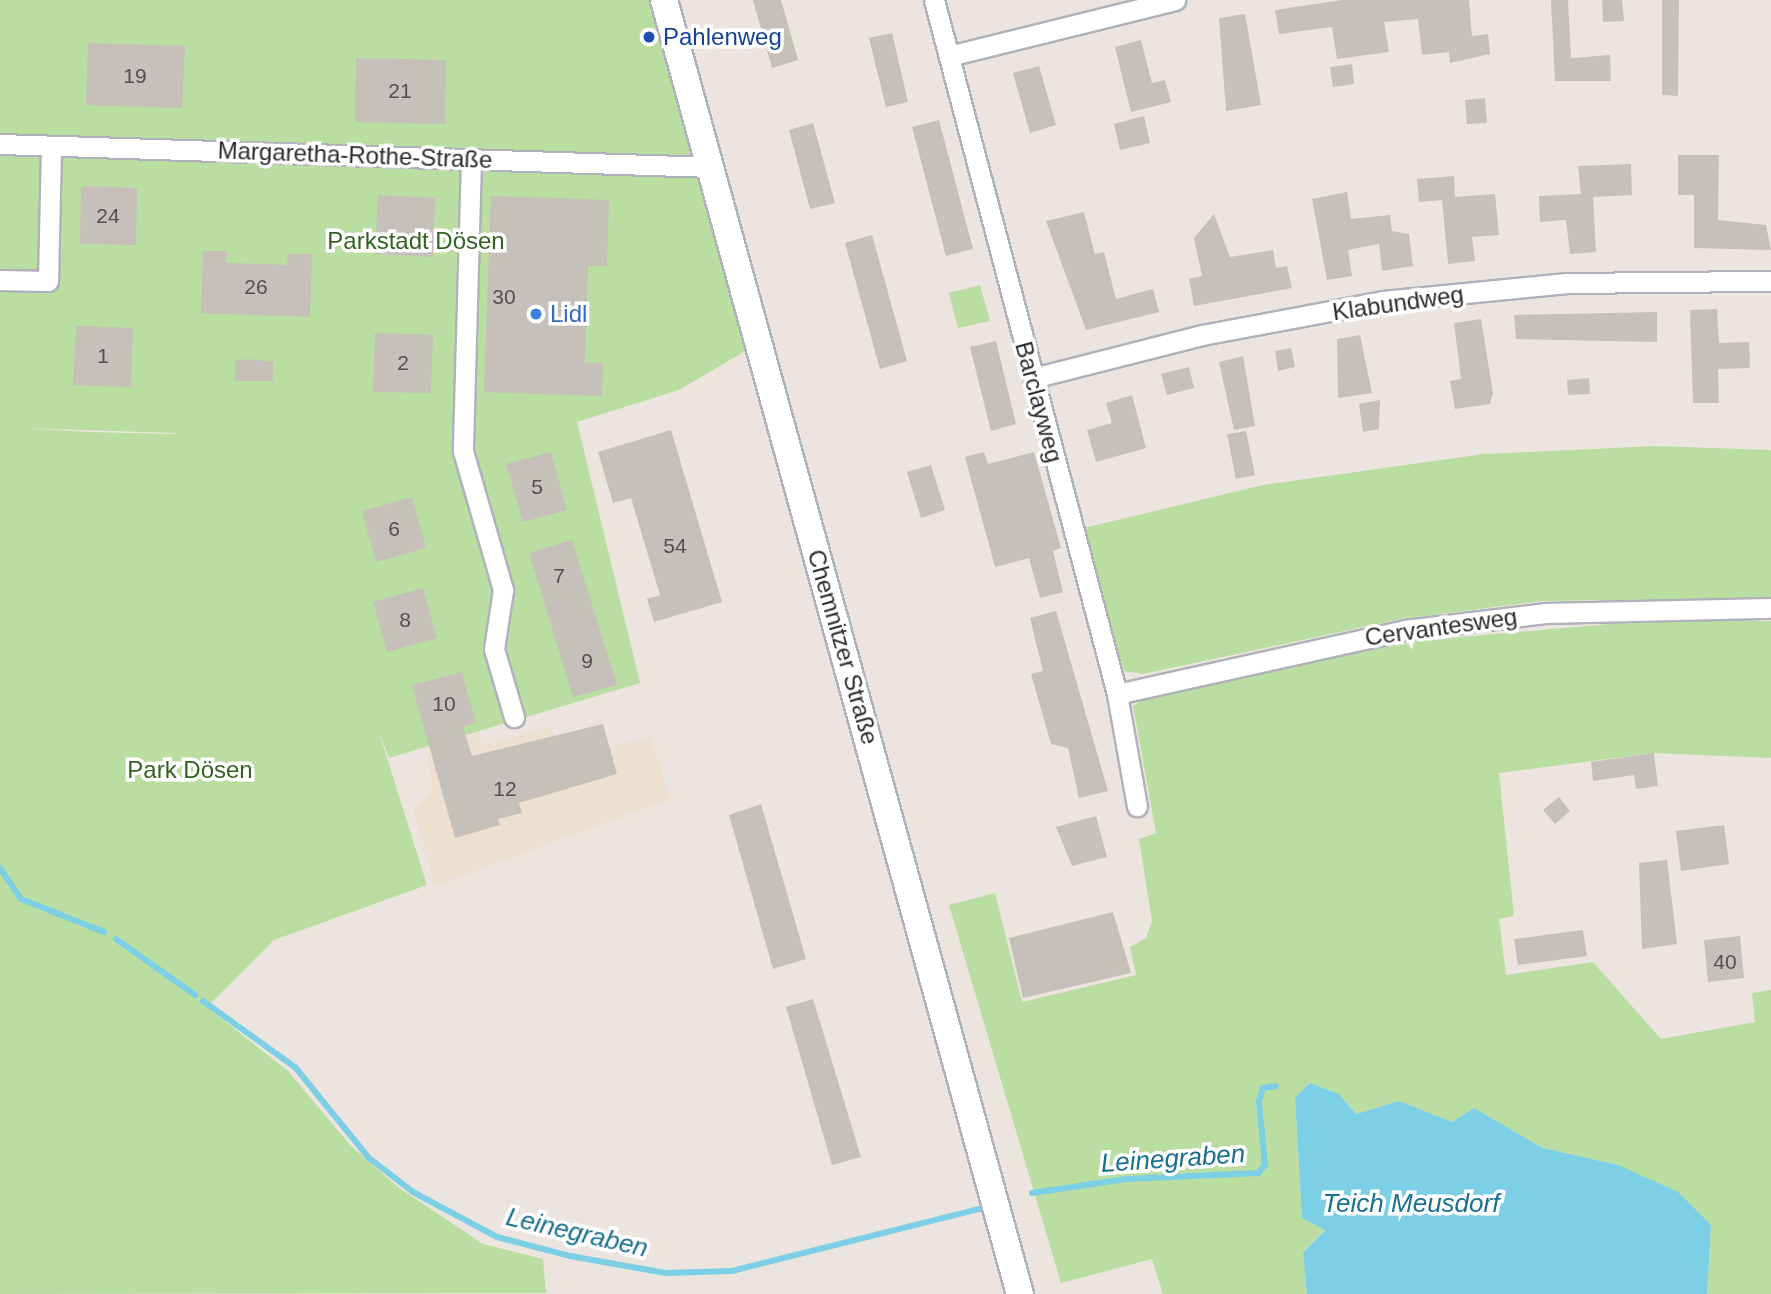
<!DOCTYPE html>
<meta charset="utf-8">
<style>
body{margin:0}
#map{position:relative;width:1771px;height:1294px;overflow:hidden;background:#ece5df;font-family:Helvetica,sans-serif}
div>[style]{position:absolute}
.education>*{inset:0;background:#ece1d0}
.green>*{inset:0;background:#badda1}
.water>*{inset:0;background:#7ccfe4}
.stream>*{height:6px;margin:-3px;padding:0 3px;transform-origin:3px;border-radius:3px;background:#7ccfe4}
.building>*{inset:0;background:#c5c0ba}
.roads{filter:drop-shadow(2px 0 #afb2bb) drop-shadow(-2px 0 #afb2bb) drop-shadow(0 2px #afb2bb) drop-shadow(0 -2px #afb2bb)}
.street>*{height:19px;margin:-9.5px;padding:0 9.5px;transform-origin:9.5px;border-radius:9.5px;background:#fff}
.secondary>*{height:26px;margin:-13px;padding:0 13px;transform-origin:13px;border-radius:13px;background:#fff}
.dots>*{width:19px;height:19px;translate:-50% -50%;box-sizing:border-box;border:4px solid #fff;border-radius:50%}
span{translate:-50% -50%;white-space:nowrap;text-align:center;line-height:1.15;-webkit-text-stroke:7px #fff;paint-order:stroke}
.number-label{font-size:21px;color:#52504f}
.number-label span{-webkit-text-stroke-width:0}
.transit-label{font-size:24px;color:#164399}
.left{translate:0 -50%;text-align:left}
.street-label{font-size:24px;color:#2b2b2b}
.park-label{font-size:24px;color:#336321}
.shop-label{font-size:24px;color:#366cbe}
.water-label{font-size:26px;color:#1a7091;font-style:italic}
</style>
<div id="map">
<div class="education">
<i style="clip-path:polygon(603px 723px,610px 747px,651px 736px,670px 799px,435px 886px,413px 810px,432px 790px,427px 747px,477px 726px,483px 746px,551px 726px,555px 737px)"></i>
</div>
<div class="green">
<i style="clip-path:polygon(evenodd,0 0,651px 0,752px 347px,679px 390px,577px 422px,640px 683px,389px 758px,378px 729px,427px 885px,274px 940px,207px 1007px,288px 1071px,351px 1146px,398px 1187px,483px 1244px,543px 1259px,546px 1293px,0 1294px,0 0,21px 428px,175px 433px,175px 434px,89px 432px,21px 428px)"></i>
<i style="clip-path:polygon(980px 285px,990px 321px,958px 328px,949px 293px)"></i>
<i style="clip-path:polygon(1655px 446px,1771px 450px,1771px 598px,1542px 601px,1401px 619px,1143px 674px,1124px 671px,1084px 528px,1263px 485px,1484px 454px)"></i>
<i style="clip-path:polygon(1666px 619px,1771px 621px,1771px 758px,1654px 753px,1499px 773px,1514px 916px,1499px 919px,1506px 975px,1593px 962px,1661px 1039px,1755px 1022px,1752px 993px,1771px 990px,1771px 1294px,1707px 1294px,1711px 1225px,1618px 1165px,1543px 1148px,1474px 1108px,1452px 1122px,1399px 1101px,1356px 1114px,1339px 1094px,1310px 1083px,1295px 1097px,1302px 1217px,1325px 1229px,1303px 1253px,1307px 1294px,1163px 1294px,1152px 1259px,1061px 1283px,949px 905px,995px 893px,1022px 1002px,1136px 975px,1130px 947px,1146px 938px,1152px 921px,1139px 839px,1156px 833px,1133px 706px,1144px 698px,1405px 642px)"></i>
</div>
<div class="water">
<i style="clip-path:polygon(1310px 1083px,1339px 1094px,1356px 1114px,1399px 1101px,1452px 1122px,1474px 1108px,1543px 1148px,1618px 1165px,1678px 1192px,1711px 1225px,1707px 1294px,1307px 1294px,1303px 1253px,1325px 1230px,1302px 1218px,1295px 1097px)"></i>
</div>
<div class="stream">
<i style="left:0;top:868px;width:37px;rotate:56deg"></i>
<i style="left:21px;top:899px;width:89px;rotate:21.7deg"></i>
<i style="left:116px;top:939px;width:97px;rotate:35.3deg"></i>
<i style="left:203px;top:1001px;width:113px;rotate:35.7deg"></i>
<i style="left:295px;top:1067px;width:117px;rotate:50.9deg"></i>
<i style="left:369px;top:1158px;width:56px;rotate:37.7deg"></i>
<i style="left:413px;top:1192px;width:95px;rotate:28.2deg"></i>
<i style="left:497px;top:1237px;width:75px;rotate:14.6deg"></i>
<i style="left:570px;top:1256px;width:97px;rotate:10.1deg"></i>
<i style="left:665px;top:1273px;width:67px;rotate:-1.7deg"></i>
<i style="left:732px;top:1271px;width:255px;rotate:-14.1deg"></i>
<i style="left:1032px;top:1193px;width:95px;rotate:-8.5deg"></i>
<i style="left:1126px;top:1179px;width:132px;rotate:-2.6deg"></i>
<i style="left:1258px;top:1173px;width:11px;rotate:-49deg"></i>
<i style="left:1265px;top:1165px;width:64px;rotate:-95.4deg"></i>
<i style="left:1259px;top:1101px;width:14px;rotate:-73deg"></i>
<i style="left:1263px;top:1088px;width:13px;rotate:-9deg"></i>
</div>
<div class="building">
<i style="clip-path:polygon(753px 0,781px 0,798px 60px,772px 68px)"></i>
<i style="clip-path:polygon(1342px 0,1469px 0,1472px 36px,1488px 34px,1490px 54px,1450px 63px,1449px 52px,1422px 55px,1418px 19px,1384px 22px,1389px 52px,1337px 59px,1332px 27px,1279px 34px,1275px 10px)"></i>
<i style="clip-path:polygon(1551px 0,1568px 0,1571px 58px,1610px 55px,1611px 81px,1555px 81px)"></i>
<i style="clip-path:polygon(1602px 0,1622px 0,1624px 21px,1603px 22px)"></i>
<i style="clip-path:polygon(1662px 0,1679px 0,1678px 96px,1662px 95px)"></i>
<i style="clip-path:polygon(1245px 14px,1261px 105px,1226px 111px,1219px 18px)"></i>
<i style="clip-path:polygon(892px 33px,908px 102px,886px 107px,869px 38px)"></i>
<i style="clip-path:polygon(1141px 40px,1152px 83px,1165px 80px,1171px 102px,1131px 112px,1115px 47px)"></i>
<i style="clip-path:polygon(88px 43px,185px 46px,182px 108px,86px 105px)"></i>
<i style="clip-path:polygon(356px 58px,446px 60px,445px 124px,355px 122px)"></i>
<i style="clip-path:polygon(1352px 64px,1354px 84px,1333px 87px,1330px 67px)"></i>
<i style="clip-path:polygon(1039px 66px,1056px 125px,1030px 133px,1013px 73px)"></i>
<i style="clip-path:polygon(1485px 98px,1487px 123px,1467px 124px,1465px 100px)"></i>
<i style="clip-path:polygon(1144px 116px,1150px 143px,1120px 150px,1114px 124px)"></i>
<i style="clip-path:polygon(939px 120px,973px 249px,946px 256px,912px 127px)"></i>
<i style="clip-path:polygon(813px 123px,835px 203px,810px 209px,789px 130px)"></i>
<i style="clip-path:polygon(1678px 155px,1719px 155px,1718px 220px,1766px 225px,1771px 250px,1694px 248px,1694px 195px,1678px 195px)"></i>
<i style="clip-path:polygon(1631px 164px,1632px 195px,1593px 197px,1596px 252px,1570px 254px,1566px 220px,1540px 222px,1539px 196px,1581px 194px,1578px 166px)"></i>
<i style="clip-path:polygon(1454px 176px,1455px 197px,1495px 194px,1499px 235px,1472px 237px,1475px 261px,1448px 264px,1442px 200px,1419px 202px,1417px 179px)"></i>
<i style="clip-path:polygon(81px 186px,137px 188px,136px 245px,80px 244px)"></i>
<i style="clip-path:polygon(1347px 192px,1351px 219px,1390px 215px,1392px 231px,1409px 234px,1413px 266px,1382px 271px,1379px 244px,1348px 250px,1352px 276px,1327px 280px,1312px 199px)"></i>
<i style="clip-path:polygon(378px 195px,435px 198px,433px 257px,375px 254px)"></i>
<i style="clip-path:polygon(491px 196px,609px 200px,607px 266px,588px 266px,585px 362px,603px 363px,602px 396px,484px 392px)"></i>
<i style="clip-path:polygon(1084px 212px,1095px 254px,1104px 252px,1116px 299px,1153px 289px,1159px 312px,1086px 330px,1046px 221px)"></i>
<i style="clip-path:polygon(1214px 214px,1230px 257px,1273px 250px,1276px 268px,1287px 266px,1292px 288px,1194px 306px,1189px 279px,1202px 276px,1194px 238px)"></i>
<i style="clip-path:polygon(872px 235px,907px 361px,880px 369px,845px 243px)"></i>
<i style="clip-path:polygon(203px 251px,227px 251px,226px 263px,269px 264px,287px 265px,288px 254px,312px 254px,310px 317px,201px 313px)"></i>
<i style="clip-path:polygon(1717px 309px,1719px 343px,1749px 342px,1750px 368px,1718px 369px,1719px 403px,1693px 403px,1690px 310px)"></i>
<i style="clip-path:polygon(1657px 312px,1657px 342px,1516px 339px,1514px 315px)"></i>
<i style="clip-path:polygon(1481px 319px,1493px 393px,1490px 404px,1455px 409px,1450px 381px,1461px 379px,1454px 323px)"></i>
<i style="clip-path:polygon(76px 326px,133px 328px,131px 387px,73px 385px)"></i>
<i style="clip-path:polygon(375px 333px,433px 335px,431px 393px,373px 392px)"></i>
<i style="clip-path:polygon(1360px 335px,1372px 393px,1338px 398px,1337px 339px)"></i>
<i style="clip-path:polygon(996px 341px,1016px 424px,991px 431px,970px 347px)"></i>
<i style="clip-path:polygon(1291px 348px,1295px 367px,1278px 371px,1275px 351px)"></i>
<i style="clip-path:polygon(1243px 356px,1255px 426px,1234px 430px,1219px 362px)"></i>
<i style="clip-path:polygon(247px 359px,273px 362px,273px 381px,235px 381px,235px 361px)"></i>
<i style="clip-path:polygon(1189px 367px,1194px 388px,1167px 395px,1161px 374px)"></i>
<i style="clip-path:polygon(1589px 378px,1590px 394px,1568px 395px,1567px 380px)"></i>
<i style="clip-path:polygon(1132px 395px,1146px 448px,1096px 462px,1087px 430px,1112px 423px,1106px 403px)"></i>
<i style="clip-path:polygon(1380px 400px,1379px 429px,1363px 432px,1359px 404px)"></i>
<i style="clip-path:polygon(671px 430px,722px 602px,654px 622px,647px 599px,660px 595px,631px 498px,613px 503px,598px 452px)"></i>
<i style="clip-path:polygon(1246px 431px,1255px 475px,1236px 479px,1227px 434px)"></i>
<i style="clip-path:polygon(551px 452px,567px 510px,523px 522px,506px 464px)"></i>
<i style="clip-path:polygon(984px 452px,988px 464px,1034px 452px,1061px 548px,1053px 551px,1063px 592px,1040px 598px,1029px 558px,995px 567px,965px 457px)"></i>
<i style="clip-path:polygon(931px 465px,945px 510px,921px 518px,907px 472px)"></i>
<i style="clip-path:polygon(412px 497px,426px 548px,376px 562px,362px 511px)"></i>
<i style="clip-path:polygon(572px 540px,617px 685px,573px 697px,529px 553px)"></i>
<i style="clip-path:polygon(423px 588px,437px 638px,387px 652px,373px 602px)"></i>
<i style="clip-path:polygon(1056px 611px,1108px 791px,1079px 798px,1068px 748px,1051px 744px,1031px 674px,1043px 671px,1030px 618px)"></i>
<i style="clip-path:polygon(462px 672px,476px 723px,463px 727px,472px 756px,603px 724px,617px 774px,519px 803px,522px 813px,498px 819px,500px 825px,455px 838px,412px 685px)"></i>
<i style="clip-path:polygon(1654px 753px,1658px 786px,1636px 789px,1634px 775px,1593px 781px,1591px 762px)"></i>
<i style="clip-path:polygon(1559px 797px,1570px 811px,1555px 824px,1543px 810px)"></i>
<i style="clip-path:polygon(761px 804px,806px 959px,773px 969px,729px 815px)"></i>
<i style="clip-path:polygon(1096px 816px,1107px 857px,1072px 866px,1056px 827px)"></i>
<i style="clip-path:polygon(1724px 825px,1729px 864px,1681px 871px,1676px 831px)"></i>
<i style="clip-path:polygon(1667px 860px,1677px 944px,1642px 949px,1639px 863px)"></i>
<i style="clip-path:polygon(1113px 912px,1131px 973px,1023px 998px,1009px 938px)"></i>
<i style="clip-path:polygon(1583px 930px,1587px 956px,1518px 965px,1514px 939px)"></i>
<i style="clip-path:polygon(1740px 936px,1744px 978px,1708px 982px,1704px 940px)"></i>
<i style="clip-path:polygon(813px 999px,861px 1157px,832px 1165px,786px 1007px)"></i>
</div>
<div class="roads">
<div class="street">
<i style="left:934px;top:0;width:718px;rotate:75.23deg"></i>
<i style="left:1117px;top:694px;width:114px;rotate:79.9deg"></i>
<i style="left:949px;top:56px;width:233px;rotate:-13.9deg"></i>
<i style="left:0;top:144px;width:711px;rotate:1.85deg"></i>
<i style="left:471px;top:159px;width:292px;rotate:91.6deg"></i>
<i style="left:463px;top:451px;width:145px;rotate:73.9deg"></i>
<i style="left:503px;top:590px;width:60px;rotate:98.7deg"></i>
<i style="left:494px;top:649px;width:71px;rotate:73.6deg"></i>
<i style="left:0;top:280px;width:48px;rotate:1.2deg"></i>
<i style="left:48px;top:281px;width:135px;rotate:-88.7deg"></i>
<i style="left:1033px;top:378px;width:174px;rotate:-14.3deg"></i>
<i style="left:1202px;top:335px;width:184px;rotate:-10.6deg"></i>
<i style="left:1383px;top:301px;width:185px;rotate:-5.6deg"></i>
<i style="left:1567px;top:283px;width:204px;rotate:-0.6deg"></i>
<i style="left:1117px;top:694px;width:295px;rotate:-12.5deg"></i>
<i style="left:1405px;top:630px;width:141px;rotate:-6.9deg"></i>
<i style="left:1545px;top:613px;width:226px;rotate:-1.3deg"></i>
</div>
<div class="secondary">
<i style="left:664px;top:0;width:1342px;rotate:74.62deg"></i>
</div>
</div>
<div class="dots">
<i style="left:649px;top:37px;background:#1a4fb4"></i>
<i style="left:536px;top:314px;background:#3f7fe0"></i>
</div>
<div class="number-label">
<span style="left:135px;top:76px">19</span>
<span style="left:400px;top:91px">21</span>
<span style="left:108px;top:216px">24</span>
<span style="left:256px;top:287px">26</span>
<span style="left:504px;top:297px">30</span>
<span style="left:103px;top:356px">1</span>
<span style="left:403px;top:363px">2</span>
<span style="left:537px;top:487px">5</span>
<span style="left:394px;top:529px">6</span>
<span style="left:675px;top:546px">54</span>
<span style="left:559px;top:576px">7</span>
<span style="left:405px;top:620px">8</span>
<span style="left:587px;top:661px">9</span>
<span style="left:444px;top:704px">10</span>
<span style="left:505px;top:789px">12</span>
<span style="left:1725px;top:962px">40</span>
</div>
<div class="transit-label">
<span class="left" style="left:663px;top:37px">Pahlenweg</span>
</div>
<div class="street-label">
<span style="left:355px;top:155px;rotate:2deg">Margaretha-Rothe-Straße</span>
<span style="left:1398px;top:303px;rotate:-8deg">Klabundweg</span>
<span style="left:1039px;top:402px;rotate:75deg">Barclayweg</span>
<span style="left:1441px;top:627px;rotate:-8deg">Cervantesweg</span>
<span style="left:843px;top:647px;rotate:74deg">Chemnitzer Straße</span>
</div>
<div class="park-label">
<span style="left:416px;top:241px">Parkstadt Dösen</span>
<span style="left:190px;top:770px">Park Dösen</span>
</div>
<div class="shop-label">
<span class="left" style="left:550px;top:314px">Lidl</span>
</div>
<div class="water-label">
<span style="left:1173px;top:1159px;rotate:-4deg">Leinegraben</span>
<span style="left:1411px;top:1204px">Teich Meusdorf</span>
<span style="left:577px;top:1233px;rotate:13deg">Leinegraben</span>
</div>
</div>
